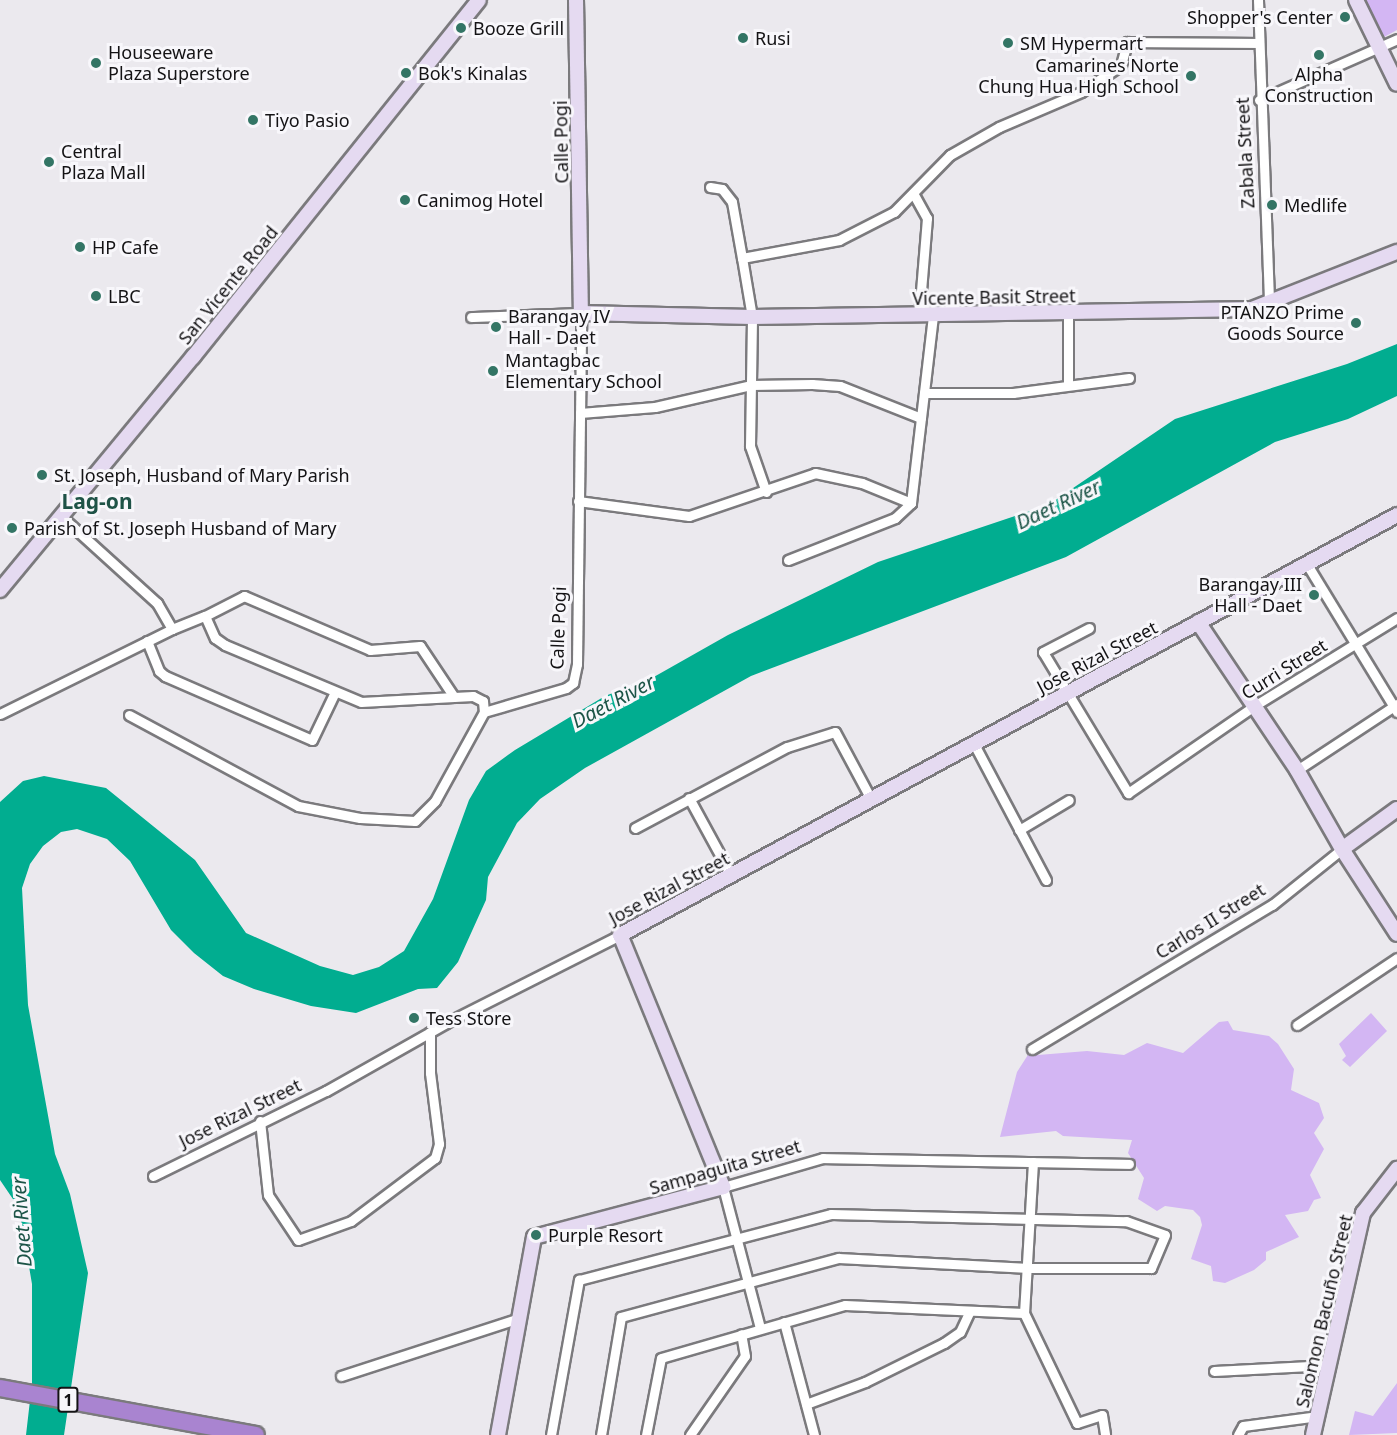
<!DOCTYPE html>
<meta charset="utf-8">
<style>
body{margin:0}
#map{position:relative;width:1397px;height:1435px;overflow:hidden;background:#ebe9ee;font-family:"Noto Sans",sans-serif}
div>[style]{position:absolute}
.green>*{inset:0;background:#d3b6f3}
.water>*{inset:0;background:#01ad90}
.roads{filter:drop-shadow(2px 0 #7b7a7d) drop-shadow(-2px 0 #7b7a7d) drop-shadow(0 2px #7b7a7d) drop-shadow(0 -2px #7b7a7d)}
.street>*{height:9px;margin:-4.5px;padding:0 4.5px;transform-origin:4.5px;border-radius:4.5px;background:#fff}
.secondary>*{height:14px;margin:-7px;padding:0 7px;transform-origin:7px;border-radius:7px;background:#e5daf1}
.highway>*{height:16px;margin:-8px;padding:0 8px;transform-origin:8px;border-radius:8px;background:#a984d0}
.dots>*{width:16px;height:16px;translate:-50% -50%;box-sizing:border-box;border:3px solid #f8f7fb;border-radius:50%}
span{translate:-50% -50%;white-space:nowrap;text-align:center;line-height:1.15;-webkit-text-stroke:6px #f8f7fb;paint-order:stroke}
.shield-label span{padding:2px 4px;background:#f8f7fb;border:2px solid;border-radius:4px;-webkit-text-stroke-width:0}
.shield-label{font-size:16px;color:#141315;font-weight:700}
.poi-label{font-size:18px;color:#141315}
.right{translate:-100% -50%;text-align:right}
.left{translate:0 -50%;text-align:left}
.street-label{font-size:18px;color:#141315}
.water-label{font-size:20px;color:#1c5447;font-style:italic}
.quarter-label{font-size:21px;color:#1f5347;font-weight:700}
</style>
<div id="map">
<div class="green">
<i style="clip-path:polygon(1364px 0,1397px 0,1397px 30px,1384px 37px)"></i>
<i style="clip-path:polygon(1371px 1013px,1387px 1031px,1350px 1067px,1342px 1060px,1346px 1056px,1339px 1044px)"></i>
<i style="clip-path:polygon(1228px 1021px,1233px 1030px,1269px 1036px,1278px 1044px,1294px 1069px,1291px 1090px,1319px 1103px,1324px 1118px,1314px 1133px,1324px 1149px,1310px 1175px,1321px 1198px,1314px 1200px,1308px 1211px,1285px 1215px,1299px 1237px,1266px 1252px,1266px 1260px,1254px 1270px,1225px 1283px,1213px 1281px,1211px 1266px,1191px 1259px,1202px 1225px,1200px 1217px,1193px 1210px,1165px 1206px,1157px 1211px,1138px 1199px,1144px 1178px,1128px 1153px,1132px 1140px,1063px 1136px,1056px 1131px,1000px 1137px,1017px 1072px,1033px 1047px,1038px 1055px,1087px 1051px,1124px 1055px,1147px 1043px,1183px 1053px,1219px 1022px)"></i>
<i style="clip-path:polygon(1397px 1383px,1397px 1433px,1349px 1435px,1355px 1411px,1373px 1416px)"></i>
</div>
<div class="water">
<i style="clip-path:polygon(1397px 344px,1397px 396px,1348px 419px,1275px 442px,1066px 557px,751px 676px,585px 768px,540px 799px,517px 823px,488px 877px,486px 900px,458px 962px,437px 988px,418px 989px,356px 1013px,311px 1006px,254px 989px,223px 976px,194px 953px,171px 930px,130px 861px,107px 839px,77px 829px,61px 832px,43px 846px,30px 864px,22px 888px,28px 1005px,55px 1154px,70px 1194px,88px 1273px,64px 1435px,26px 1435px,32px 1383px,32px 1284px,19px 1208px,0 1180px,0 802px,23px 781px,44px 776px,106px 788px,195px 860px,246px 933px,320px 966px,353px 975px,379px 967px,404px 951px,433px 899px,469px 800px,486px 771px,515px 750px,605px 696px,652px 678px,728px 635px,878px 562px,1048px 505px,1175px 419px,1347px 364px)"></i>
</div>
<div class="roads">
<div class="street">
<i style="left:1258px;top:0;width:304px;rotate:87.9deg"></i>
<i style="left:1259px;top:100px;width:151px;rotate:-23.8deg"></i>
<i style="left:710px;top:187px;width:12px;rotate:9deg"></i>
<i style="left:722px;top:189px;width:16px;rotate:52deg"></i>
<i style="left:732px;top:202px;width:57px;rotate:79.9deg"></i>
<i style="left:913px;top:193px;width:29px;rotate:61deg"></i>
<i style="left:927px;top:218px;width:98px;rotate:94.7deg"></i>
<i style="left:1068px;top:314px;width:71px;rotate:90deg"></i>
<i style="left:924px;top:393px;width:89px"></i>
<i style="left:1013px;top:393px;width:117px;rotate:-7.4deg"></i>
<i style="left:580px;top:413px;width:75px;rotate:-4.6deg"></i>
<i style="left:655px;top:407px;width:98px;rotate:-12.9deg"></i>
<i style="left:751px;top:385px;width:61px;rotate:-0.9deg"></i>
<i style="left:812px;top:384px;width:28px;rotate:4deg"></i>
<i style="left:840px;top:386px;width:87px;rotate:21.6deg"></i>
<i style="left:766px;top:492px;width:49px;rotate:-109.2deg"></i>
<i style="left:750px;top:446px;width:129px;rotate:-89.1deg"></i>
<i style="left:752px;top:317px;width:60px;rotate:-99.6deg"></i>
<i style="left:742px;top:258px;width:99px;rotate:-10.5deg"></i>
<i style="left:839px;top:240px;width:62px;rotate:-27deg"></i>
<i style="left:894px;top:212px;width:80px;rotate:-45.5deg"></i>
<i style="left:950px;top:155px;width:56px;rotate:-29.7deg"></i>
<i style="left:999px;top:127px;width:89px;rotate:-23.1deg"></i>
<i style="left:1081px;top:92px;width:48px;rotate:-34deg"></i>
<i style="left:1121px;top:65px;width:24px;rotate:-75deg"></i>
<i style="left:1127px;top:42px;width:130px;rotate:0.4deg"></i>
<i style="left:578px;top:501px;width:112px;rotate:7.7deg"></i>
<i style="left:689px;top:516px;width:133px;rotate:-18.8deg"></i>
<i style="left:815px;top:473px;width:48px;rotate:12deg"></i>
<i style="left:862px;top:483px;width:53px;rotate:22.2deg"></i>
<i style="left:911px;top:503px;width:188px;rotate:-83.3deg"></i>
<i style="left:61px;top:516px;width:130px;rotate:42.2deg"></i>
<i style="left:157px;top:603px;width:30px;rotate:60deg"></i>
<i style="left:172px;top:629px;width:35px;rotate:-22deg"></i>
<i style="left:205px;top:616px;width:24px;rotate:66deg"></i>
<i style="left:215px;top:638px;width:12px;rotate:35deg"></i>
<i style="left:225px;top:645px;width:147px;rotate:22.7deg"></i>
<i style="left:361px;top:702px;width:112px;rotate:-3.1deg"></i>
<i style="left:473px;top:696px;width:11px;rotate:27deg"></i>
<i style="left:483px;top:701px;width:11px;rotate:85deg"></i>
<i style="left:484px;top:712px;width:85px;rotate:-16.3deg"></i>
<i style="left:566px;top:688px;width:9px;rotate:-36deg"></i>
<i style="left:573px;top:683px;width:19px;rotate:-78deg"></i>
<i style="left:577px;top:664px;width:351px;rotate:-89.3deg"></i>
<i style="left:581px;top:313px;width:110px;rotate:177.9deg"></i>
<i style="left:788px;top:560px;width:115px;rotate:-21.4deg"></i>
<i style="left:895px;top:518px;width:22px;rotate:-43deg"></i>
<i style="left:1308px;top:566px;width:171px;rotate:58.6deg"></i>
<i style="left:205px;top:616px;width:44px;rotate:-27.1deg"></i>
<i style="left:244px;top:596px;width:137px;rotate:23.2deg"></i>
<i style="left:370px;top:650px;width:50px;rotate:-4.6deg"></i>
<i style="left:420px;top:646px;width:61px;rotate:56.3deg"></i>
<i style="left:1089px;top:628px;width:52px;rotate:152.4deg"></i>
<i style="left:1043px;top:652px;width:165px;rotate:58.9deg"></i>
<i style="left:1128px;top:793px;width:153px;rotate:-34.6deg"></i>
<i style="left:1254px;top:706px;width:168px;rotate:-31.6deg"></i>
<i style="left:147px;top:641px;width:32px;rotate:68deg"></i>
<i style="left:159px;top:671px;width:8px;rotate:40deg"></i>
<i style="left:165px;top:676px;width:160px;rotate:23.5deg"></i>
<i style="left:312px;top:740px;width:53px;rotate:-64.4deg"></i>
<i style="left:0;top:714px;width:192px;rotate:-26.3deg"></i>
<i style="left:129px;top:715px;width:192px;rotate:28.3deg"></i>
<i style="left:298px;top:806px;width:63px;rotate:11deg"></i>
<i style="left:360px;top:818px;width:55px;rotate:3.1deg"></i>
<i style="left:415px;top:821px;width:28px;rotate:-45deg"></i>
<i style="left:435px;top:801px;width:102px;rotate:-61.2deg"></i>
<i style="left:974px;top:744px;width:154px;rotate:62.1deg"></i>
<i style="left:1297px;top:770px;width:120px;rotate:-33.4deg"></i>
<i style="left:689px;top:798px;width:88px;rotate:61.4deg"></i>
<i style="left:635px;top:828px;width:172px;rotate:-28.1deg"></i>
<i style="left:787px;top:747px;width:50px;rotate:-17.4deg"></i>
<i style="left:835px;top:732px;width:76px;rotate:61.8deg"></i>
<i style="left:1019px;top:830px;width:58px;rotate:-31deg"></i>
<i style="left:1297px;top:1025px;width:120px;rotate:-33.8deg"></i>
<i style="left:1032px;top:1049px;width:280px;rotate:-31deg"></i>
<i style="left:1272px;top:905px;width:90px;rotate:-38.7deg"></i>
<i style="left:260px;top:1121px;width:74px;rotate:83.8deg"></i>
<i style="left:268px;top:1195px;width:54px;rotate:56.3deg"></i>
<i style="left:298px;top:1240px;width:56px;rotate:-19.7deg"></i>
<i style="left:351px;top:1221px;width:105px;rotate:-36.9deg"></i>
<i style="left:435px;top:1158px;width:15px;rotate:-74deg"></i>
<i style="left:439px;top:1144px;width:72px;rotate:-97.2deg"></i>
<i style="left:430px;top:1073px;width:41px;rotate:-90deg"></i>
<i style="left:1033px;top:1162px;width:151px;rotate:93.4deg"></i>
<i style="left:1024px;top:1313px;width:122px;rotate:64.3deg"></i>
<i style="left:1077px;top:1423px;width:26px;rotate:-18deg"></i>
<i style="left:1102px;top:1415px;width:20px;rotate:81deg"></i>
<i style="left:153px;top:1176px;width:193px;rotate:-26.2deg"></i>
<i style="left:326px;top:1091px;width:138px;rotate:-29.5deg"></i>
<i style="left:446px;top:1023px;width:195px;rotate:-26.8deg"></i>
<i style="left:784px;top:1322px;width:117px;rotate:75.1deg"></i>
<i style="left:760px;top:1328px;width:146px;rotate:-104.7deg"></i>
<i style="left:723px;top:1187px;width:104px;rotate:-16.2deg"></i>
<i style="left:823px;top:1158px;width:306px;rotate:1.1deg"></i>
<i style="left:1214px;top:1371px;width:115px;rotate:-3deg"></i>
<i style="left:341px;top:1376px;width:188px;rotate:-18deg"></i>
<i style="left:806px;top:1404px;width:63px;rotate:-20.4deg"></i>
<i style="left:865px;top:1382px;width:88px;rotate:-26.3deg"></i>
<i style="left:944px;top:1343px;width:19px;rotate:-35deg"></i>
<i style="left:960px;top:1332px;width:23px;rotate:-65deg"></i>
<i style="left:551px;top:1435px;width:158px;rotate:-79.8deg"></i>
<i style="left:579px;top:1280px;width:260px;rotate:-14.7deg"></i>
<i style="left:831px;top:1214px;width:295px;rotate:1.4deg"></i>
<i style="left:1126px;top:1221px;width:41px;rotate:19.7deg"></i>
<i style="left:1165px;top:1235px;width:36px;rotate:113deg"></i>
<i style="left:1151px;top:1268px;width:122px;rotate:180deg"></i>
<i style="left:1029px;top:1268px;width:191px;rotate:-177deg"></i>
<i style="left:838px;top:1258px;width:225px;rotate:164.8deg"></i>
<i style="left:621px;top:1317px;width:120px;rotate:99.6deg"></i>
<i style="left:646px;top:1435px;width:78px;rotate:-79deg"></i>
<i style="left:661px;top:1358px;width:191px;rotate:-16.1deg"></i>
<i style="left:845px;top:1305px;width:179px;rotate:2.6deg"></i>
<i style="left:690px;top:1435px;width:96px;rotate:-55.2deg"></i>
<i style="left:745px;top:1356px;width:22px;rotate:-100deg"></i>
<i style="left:1238px;top:1435px;width:10px;rotate:-61deg"></i>
<i style="left:1243px;top:1426px;width:76px;rotate:-7.6deg"></i>
</div>
<div class="secondary">
<i style="left:576px;top:0;width:313px;rotate:89.1deg"></i>
<i style="left:581px;top:313px;width:171px;rotate:1.3deg"></i>
<i style="left:752px;top:317px;width:500px;rotate:-0.92deg"></i>
<i style="left:1252px;top:309px;width:156px;rotate:-21.5deg"></i>
<i style="left:1356px;top:0;width:93px;rotate:64deg"></i>
<i style="left:0;top:590px;width:303px;rotate:-50.4deg"></i>
<i style="left:193px;top:357px;width:457px;rotate:-51.3deg"></i>
<i style="left:1198px;top:622px;width:178px;rotate:56.2deg"></i>
<i style="left:1297px;top:770px;width:91px;rotate:60.3deg"></i>
<i style="left:1342px;top:849px;width:101px;rotate:57.1deg"></i>
<i style="left:1342px;top:849px;width:68px;rotate:-36deg"></i>
<i style="left:498px;top:1435px;width:201px;rotate:-79.7deg"></i>
<i style="left:534px;top:1237px;width:196px;rotate:-14.8deg"></i>
<i style="left:723px;top:1187px;width:272px;rotate:-112.2deg"></i>
<i style="left:620px;top:935px;width:883px;rotate:-28.39deg"></i>
<i style="left:1313px;top:1435px;width:228px;rotate:-77.3deg"></i>
<i style="left:1363px;top:1213px;width:56px;rotate:-52.3deg"></i>
</div>
<div class="highway">
<i style="left:0;top:1388px;width:260px;rotate:10.4deg"></i>
</div>
</div>
<div class="dots">
<i style="left:1345px;top:17px;background:#337565"></i>
<i style="left:461px;top:28px;background:#337565"></i>
<i style="left:743px;top:38px;background:#337565"></i>
<i style="left:1008px;top:43px;background:#337565"></i>
<i style="left:1319px;top:55px;background:#337565"></i>
<i style="left:96px;top:63px;background:#337565"></i>
<i style="left:406px;top:73px;background:#337565"></i>
<i style="left:1191px;top:76px;background:#337565"></i>
<i style="left:253px;top:120px;background:#337565"></i>
<i style="left:49px;top:162px;background:#337565"></i>
<i style="left:405px;top:200px;background:#337565"></i>
<i style="left:1272px;top:205px;background:#337565"></i>
<i style="left:80px;top:247px;background:#337565"></i>
<i style="left:96px;top:296px;background:#337565"></i>
<i style="left:1356px;top:323px;background:#337565"></i>
<i style="left:496px;top:327px;background:#337565"></i>
<i style="left:493px;top:371px;background:#337565"></i>
<i style="left:42px;top:475px;background:#337565"></i>
<i style="left:12px;top:528px;background:#337565"></i>
<i style="left:1314px;top:595px;background:#337565"></i>
<i style="left:414px;top:1018px;background:#337565"></i>
<i style="left:536px;top:1235px;background:#337565"></i>
</div>
<div class="shield-label">
<span style="left:68px;top:1400px">1</span>
</div>
<div class="poi-label">
<span class="right" style="left:1333px;top:17px">Shopper's Center</span>
<span class="left" style="left:473px;top:28px">Booze Grill</span>
<span class="left" style="left:755px;top:38px">Rusi</span>
<span class="left" style="left:1020px;top:43px">SM Hypermart</span>
<span class="left" style="left:108px;top:63px">Houseeware<br>Plaza Superstore</span>
<span class="right" style="left:1179px;top:76px">Camarines Norte<br>Chung Hua High School</span>
<span class="left" style="left:418px;top:73px">Bok's Kinalas</span>
<span style="left:1319px;top:85px">Alpha<br>Construction</span>
<span class="left" style="left:265px;top:120px">Tiyo Pasio</span>
<span class="left" style="left:61px;top:162px">Central<br>Plaza Mall</span>
<span class="left" style="left:417px;top:200px">Canimog Hotel</span>
<span class="left" style="left:1284px;top:205px">Medlife</span>
<span class="left" style="left:92px;top:247px">HP Cafe</span>
<span class="left" style="left:108px;top:296px">LBC</span>
<span class="right" style="left:1344px;top:323px">PTANZO Prime<br>Goods Source</span>
<span class="left" style="left:508px;top:327px">Barangay IV<br>Hall - Daet</span>
<span class="left" style="left:505px;top:371px">Mantagbac<br>Elementary School</span>
<span class="left" style="left:54px;top:475px">St. Joseph, Husband of Mary Parish</span>
<span class="left" style="left:24px;top:528px">Parish of St. Joseph Husband of Mary</span>
<span class="right" style="left:1302px;top:595px">Barangay III<br>Hall - Daet</span>
<span class="left" style="left:426px;top:1018px">Tess Store</span>
<span class="left" style="left:548px;top:1235px">Purple Resort</span>
</div>
<div class="street-label">
<span style="left:561px;top:142px;rotate:-91deg">Calle Pogi</span>
<span style="left:1245px;top:153px;rotate:-93deg">Zabala Street</span>
<span style="left:228px;top:285px;rotate:-51deg">San Vicente Road</span>
<span style="left:994px;top:297px;rotate:-1deg">Vicente Basit Street</span>
<span style="left:558px;top:628px;rotate:-88deg">Calle Pogi</span>
<span style="left:1097px;top:657px;rotate:-28deg">Jose Rizal Street</span>
<span style="left:1284px;top:669px;rotate:-32deg">Curri Street</span>
<span style="left:669px;top:888px;rotate:-28deg">Jose Rizal Street</span>
<span style="left:1210px;top:921px;rotate:-32deg">Carlos II Street</span>
<span style="left:240px;top:1113px;rotate:-26deg">Jose Rizal Street</span>
<span style="left:725px;top:1167px;rotate:-16deg">Sampaguita Street</span>
<span style="left:1324px;top:1311px;rotate:-77deg">Salomon Bacuño Street</span>
</div>
<div class="water-label">
<span style="left:1058px;top:504px;rotate:-25deg">Daet River</span>
<span style="left:613px;top:701px;rotate:-28deg">Daet River</span>
<span style="left:21px;top:1222px;rotate:-94deg">Daet River</span>
</div>
<div class="quarter-label">
<span style="left:97px;top:501px">Lag-on</span>
</div>
</div>
